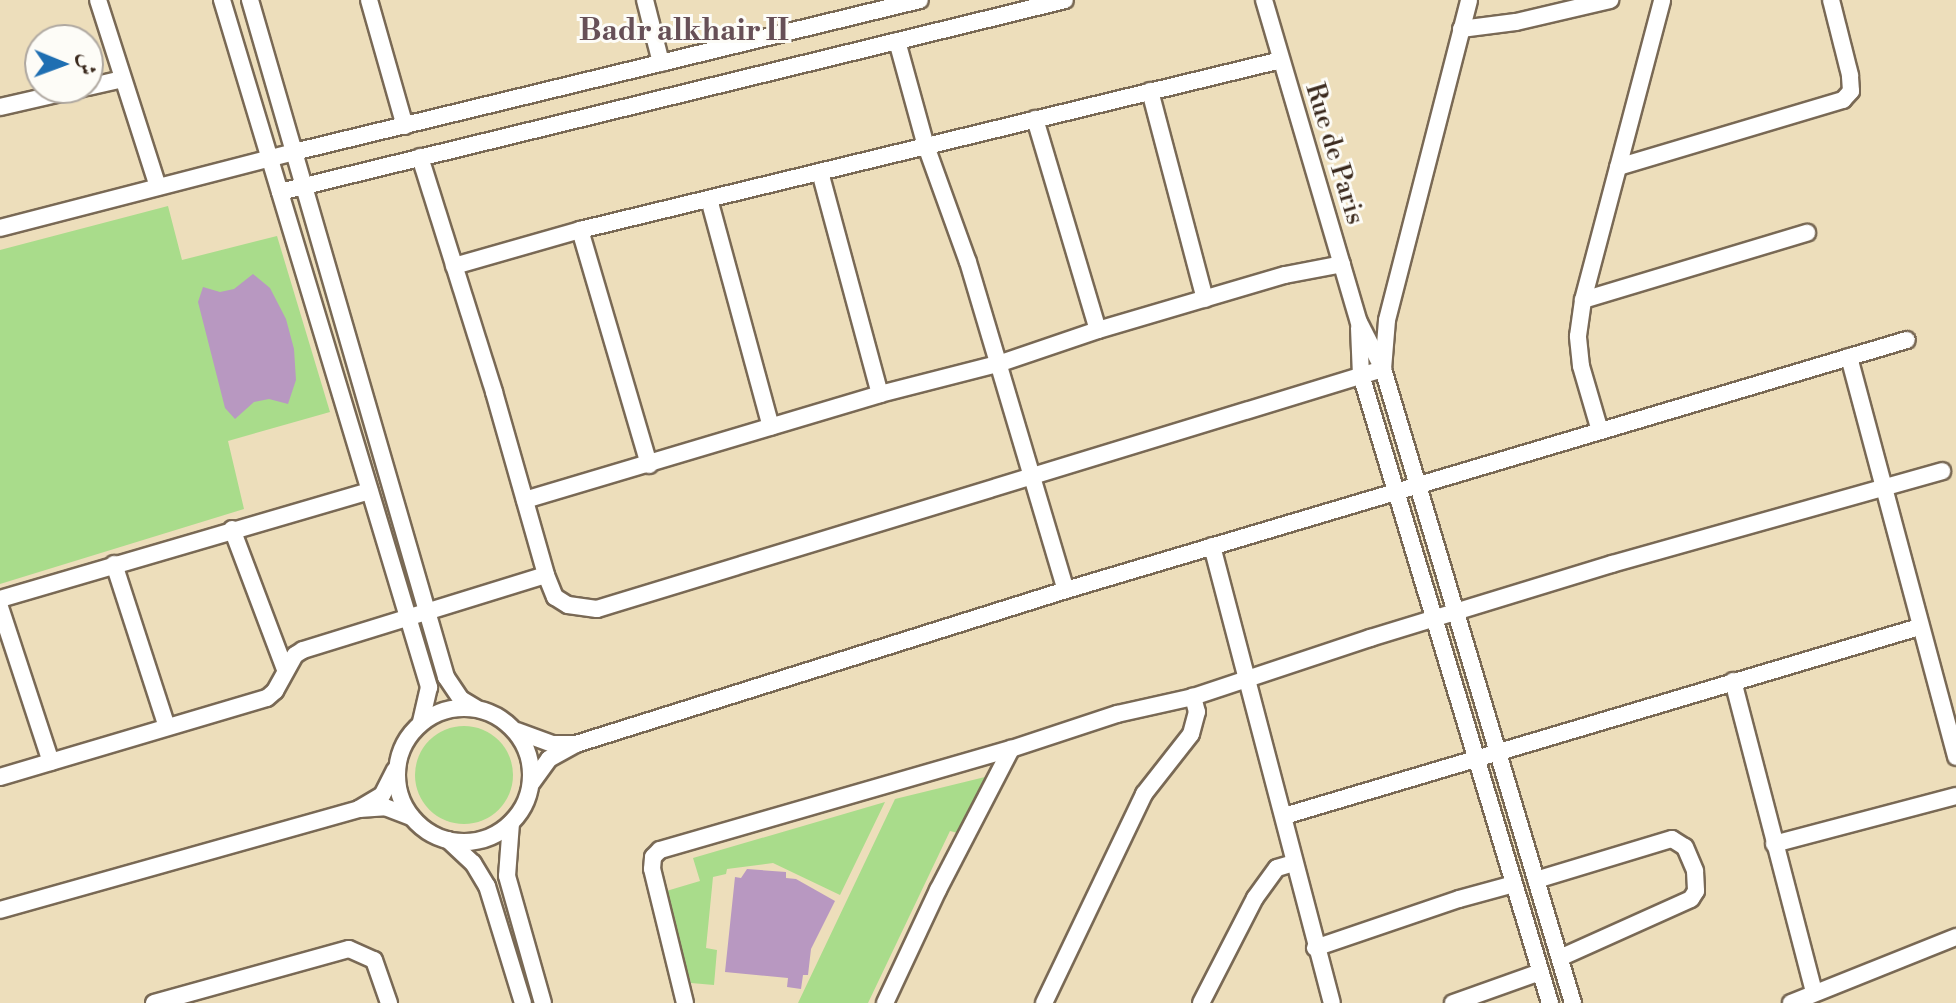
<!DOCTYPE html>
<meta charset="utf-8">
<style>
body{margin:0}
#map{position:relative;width:1956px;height:1003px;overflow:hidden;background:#eddebb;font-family:"Libre Bodoni",Amiri,serif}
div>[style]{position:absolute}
.green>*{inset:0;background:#a9dc8b}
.round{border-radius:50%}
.building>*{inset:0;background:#b898c1}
.roads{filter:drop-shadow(2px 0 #796955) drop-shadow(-2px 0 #796955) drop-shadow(0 2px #796955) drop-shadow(0 -2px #796955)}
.minor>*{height:16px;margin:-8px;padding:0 8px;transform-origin:8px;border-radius:8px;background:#fff}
.minor>.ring{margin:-8px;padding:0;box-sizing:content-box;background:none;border:16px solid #fff;border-radius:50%}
span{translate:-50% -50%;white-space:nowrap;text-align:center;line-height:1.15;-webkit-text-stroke:6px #fdfcf7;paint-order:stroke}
.street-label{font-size:26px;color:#3b2a1e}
.quarter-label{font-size:30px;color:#675057;font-weight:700}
.north{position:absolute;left:24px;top:24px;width:80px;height:80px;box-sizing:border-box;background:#fdfcf7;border:2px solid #afa8a0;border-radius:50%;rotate:91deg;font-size:22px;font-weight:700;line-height:32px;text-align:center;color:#3b2a1e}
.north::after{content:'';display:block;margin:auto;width:28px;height:36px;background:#1f6fb2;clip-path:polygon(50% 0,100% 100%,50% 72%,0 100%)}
</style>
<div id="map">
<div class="green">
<i style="clip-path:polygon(168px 206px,182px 260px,277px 236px,330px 412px,228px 441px,244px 509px,0 584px,0 250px)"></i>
<i class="round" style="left:415px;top:726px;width:98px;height:98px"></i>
<i style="clip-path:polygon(985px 777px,958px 833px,950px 831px,868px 1003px,798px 1003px,895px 799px)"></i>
<i style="clip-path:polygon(885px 802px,840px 895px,773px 863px,727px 869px,726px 874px,713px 877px,706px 948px,717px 950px,714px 985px,691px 983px,663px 892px,700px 881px,693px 858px)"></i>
</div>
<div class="building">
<i style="clip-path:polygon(253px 274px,270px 288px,286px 319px,294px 349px,296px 380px,288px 404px,269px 399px,254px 402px,235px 419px,225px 408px,198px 302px,203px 287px,220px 292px,234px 289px)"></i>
<i style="clip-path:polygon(747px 869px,786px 872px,786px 878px,796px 879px,835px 901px,811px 949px,808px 975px,803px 975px,801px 989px,787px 987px,788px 978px,725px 972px,735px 877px,741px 878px)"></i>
</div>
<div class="roads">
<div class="minor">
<i style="left:98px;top:0;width:196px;rotate:72.2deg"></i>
<i style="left:222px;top:0;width:718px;rotate:73.23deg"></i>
<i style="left:429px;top:687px;width:37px;rotate:103deg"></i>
<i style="left:250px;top:0;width:705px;rotate:73.85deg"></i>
<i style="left:446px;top:677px;width:27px;rotate:56deg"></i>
<i style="left:461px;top:699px;width:17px;rotate:31deg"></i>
<i style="left:369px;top:0;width:131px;rotate:74.1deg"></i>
<i style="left:645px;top:0;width:65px;rotate:75.7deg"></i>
<i style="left:1264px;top:0;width:336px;rotate:73.6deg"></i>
<i style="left:1359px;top:322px;width:53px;rotate:62.9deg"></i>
<i style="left:1383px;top:369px;width:662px;rotate:73.32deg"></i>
<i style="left:1461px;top:29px;width:55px;rotate:-7.3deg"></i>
<i style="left:1516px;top:22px;width:97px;rotate:-13.2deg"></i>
<i style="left:897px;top:41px;width:109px;rotate:74.6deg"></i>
<i style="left:926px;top:146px;width:123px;rotate:70.1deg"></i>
<i style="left:968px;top:262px;width:342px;rotate:73.4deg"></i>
<i style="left:88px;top:87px;width:35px;rotate:-13deg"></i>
<i style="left:1150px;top:91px;width:215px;rotate:75.2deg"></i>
<i style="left:0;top:107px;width:85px;rotate:-12.9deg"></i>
<i style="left:1035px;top:119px;width:220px;rotate:73.4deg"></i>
<i style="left:420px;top:157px;width:246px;rotate:72.5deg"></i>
<i style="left:494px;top:392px;width:190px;rotate:74.1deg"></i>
<i style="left:546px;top:575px;width:24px;rotate:68deg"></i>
<i style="left:555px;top:597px;width:15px;rotate:32deg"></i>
<i style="left:568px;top:605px;width:29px;rotate:8deg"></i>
<i style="left:597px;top:609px;width:822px;rotate:-16.98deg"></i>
<i style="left:1383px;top:369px;width:49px;rotate:-85.3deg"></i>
<i style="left:1387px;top:320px;width:330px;rotate:-75.6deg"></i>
<i style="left:1618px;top:167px;width:235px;rotate:-16.6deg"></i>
<i style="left:1843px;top:100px;width:12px;rotate:-48deg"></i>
<i style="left:1851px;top:91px;width:16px;rotate:-94deg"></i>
<i style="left:1850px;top:75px;width:77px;rotate:-104.2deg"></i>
<i style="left:820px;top:172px;width:230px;rotate:74.9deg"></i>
<i style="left:280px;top:192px;width:808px;rotate:-13.74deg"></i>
<i style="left:709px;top:199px;width:236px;rotate:74.8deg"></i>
<i style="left:0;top:228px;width:304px;rotate:-14.5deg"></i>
<i style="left:294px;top:152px;width:644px;rotate:-13.65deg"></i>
<i style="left:580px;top:230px;width:245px;rotate:73.6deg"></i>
<i style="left:454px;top:266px;width:131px;rotate:-15.9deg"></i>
<i style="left:580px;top:230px;width:721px;rotate:-13.63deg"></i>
<i style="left:1583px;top:300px;width:234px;rotate:-16.7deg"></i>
<i style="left:1359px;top:328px;width:47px;rotate:87.6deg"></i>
<i style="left:1361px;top:375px;width:656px;rotate:73.25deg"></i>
<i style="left:1849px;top:357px;width:414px;rotate:75deg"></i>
<i style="left:1600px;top:431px;width:68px;rotate:-106.3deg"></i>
<i style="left:1581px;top:366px;width:30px;rotate:-96deg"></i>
<i style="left:1578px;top:336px;width:36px;rotate:-82deg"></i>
<i style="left:1583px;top:300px;width:310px;rotate:-75.2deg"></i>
<i style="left:525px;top:500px;width:370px;rotate:-16.6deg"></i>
<i style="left:880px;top:394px;width:122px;rotate:-14.3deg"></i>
<i style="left:998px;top:364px;width:106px;rotate:-18.8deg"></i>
<i style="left:1098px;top:330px;width:195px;rotate:-16.4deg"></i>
<i style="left:1285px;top:275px;width:58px;rotate:-10.9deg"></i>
<i style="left:232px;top:529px;width:150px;rotate:69.3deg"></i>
<i style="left:1212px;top:546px;width:472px;rotate:75.3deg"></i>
<i style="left:114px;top:564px;width:171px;rotate:72deg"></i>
<i style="left:0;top:599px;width:385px;rotate:-16.3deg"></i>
<i style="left:0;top:607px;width:163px;rotate:71.8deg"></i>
<i style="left:1733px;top:681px;width:322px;rotate:75.4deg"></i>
<i class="ring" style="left:397px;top:708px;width:118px;height:118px"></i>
<i style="left:517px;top:731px;width:37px;rotate:20deg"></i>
<i style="left:552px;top:744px;width:24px"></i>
<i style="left:576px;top:744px;width:31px;rotate:151deg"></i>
<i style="left:549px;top:759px;width:29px;rotate:126deg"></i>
<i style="left:576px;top:744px;width:514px;rotate:-17.45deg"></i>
<i style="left:1066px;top:590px;width:877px;rotate:-16.56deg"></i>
<i style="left:395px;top:770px;width:28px;rotate:117deg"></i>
<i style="left:382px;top:795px;width:27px;rotate:149deg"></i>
<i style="left:359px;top:809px;width:26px;rotate:-4deg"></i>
<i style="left:385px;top:807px;width:28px;rotate:21deg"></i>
<i style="left:0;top:777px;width:278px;rotate:-16.5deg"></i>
<i style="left:267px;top:698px;width:11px;rotate:-41deg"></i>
<i style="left:275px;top:691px;width:41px;rotate:-60.9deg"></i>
<i style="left:295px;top:655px;width:9px;rotate:-32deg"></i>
<i style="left:303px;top:650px;width:254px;rotate:-17.2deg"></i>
<i style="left:1284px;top:816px;width:663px;rotate:-16.57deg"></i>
<i style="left:511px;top:823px;width:53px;rotate:94.3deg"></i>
<i style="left:507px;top:876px;width:132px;rotate:74.2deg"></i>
<i style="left:448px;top:840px;width:34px;rotate:43deg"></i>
<i style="left:473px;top:863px;width:27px;rotate:59deg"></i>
<i style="left:487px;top:886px;width:122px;rotate:72.9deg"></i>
<i style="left:1774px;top:844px;width:188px;rotate:-14.8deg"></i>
<i style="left:1536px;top:880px;width:142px;rotate:-16.8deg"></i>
<i style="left:1672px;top:839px;width:15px;rotate:32deg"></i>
<i style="left:1685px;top:847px;width:26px;rotate:67deg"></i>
<i style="left:1695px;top:871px;width:20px;rotate:87deg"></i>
<i style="left:1696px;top:891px;width:9px;rotate:122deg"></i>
<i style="left:1691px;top:899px;width:144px;rotate:155.8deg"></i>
<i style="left:0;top:910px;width:373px;rotate:-15.7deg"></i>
<i style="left:1315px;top:948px;width:152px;rotate:-18.8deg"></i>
<i style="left:1459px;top:899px;width:57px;rotate:-15.3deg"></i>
<i style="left:154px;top:1003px;width:202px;rotate:-15.5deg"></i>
<i style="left:349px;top:949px;width:27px;rotate:24deg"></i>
<i style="left:374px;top:960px;width:46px;rotate:70.8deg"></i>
<i style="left:685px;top:1003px;width:138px;rotate:-103.8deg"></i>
<i style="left:652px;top:869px;width:12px;rotate:-85deg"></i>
<i style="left:653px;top:857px;width:10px;rotate:-45deg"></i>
<i style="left:660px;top:850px;width:365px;rotate:-16.1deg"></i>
<i style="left:1011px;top:749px;width:112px;rotate:-18.3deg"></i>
<i style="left:1117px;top:714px;width:78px;rotate:-12.6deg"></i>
<i style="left:1193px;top:697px;width:187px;rotate:-18.4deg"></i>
<i style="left:1370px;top:638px;width:253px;rotate:-17deg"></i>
<i style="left:1612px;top:564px;width:343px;rotate:-15.7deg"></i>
<i style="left:885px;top:1003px;width:125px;rotate:-64.9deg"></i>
<i style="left:938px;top:890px;width:159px;rotate:-62.6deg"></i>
<i style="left:1044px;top:1003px;width:232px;rotate:-64.4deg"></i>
<i style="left:1144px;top:794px;width:76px;rotate:-51.9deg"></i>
<i style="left:1191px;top:734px;width:23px;rotate:-75deg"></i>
<i style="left:1197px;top:712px;width:16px;rotate:-105deg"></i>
<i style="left:1201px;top:1003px;width:118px;rotate:-62.8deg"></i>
<i style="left:1255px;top:898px;width:37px;rotate:-54deg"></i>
<i style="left:1277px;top:868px;width:17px;rotate:-17deg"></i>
<i style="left:1453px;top:1003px;width:92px;rotate:-19.6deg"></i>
<i style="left:1791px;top:1003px;width:178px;rotate:-21.8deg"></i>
</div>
</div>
<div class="street-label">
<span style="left:1334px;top:154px;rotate:73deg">Rue de Paris</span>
</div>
<div class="quarter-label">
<span style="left:684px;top:31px">Badr alkhair II</span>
</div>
<div class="north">ش</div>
</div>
